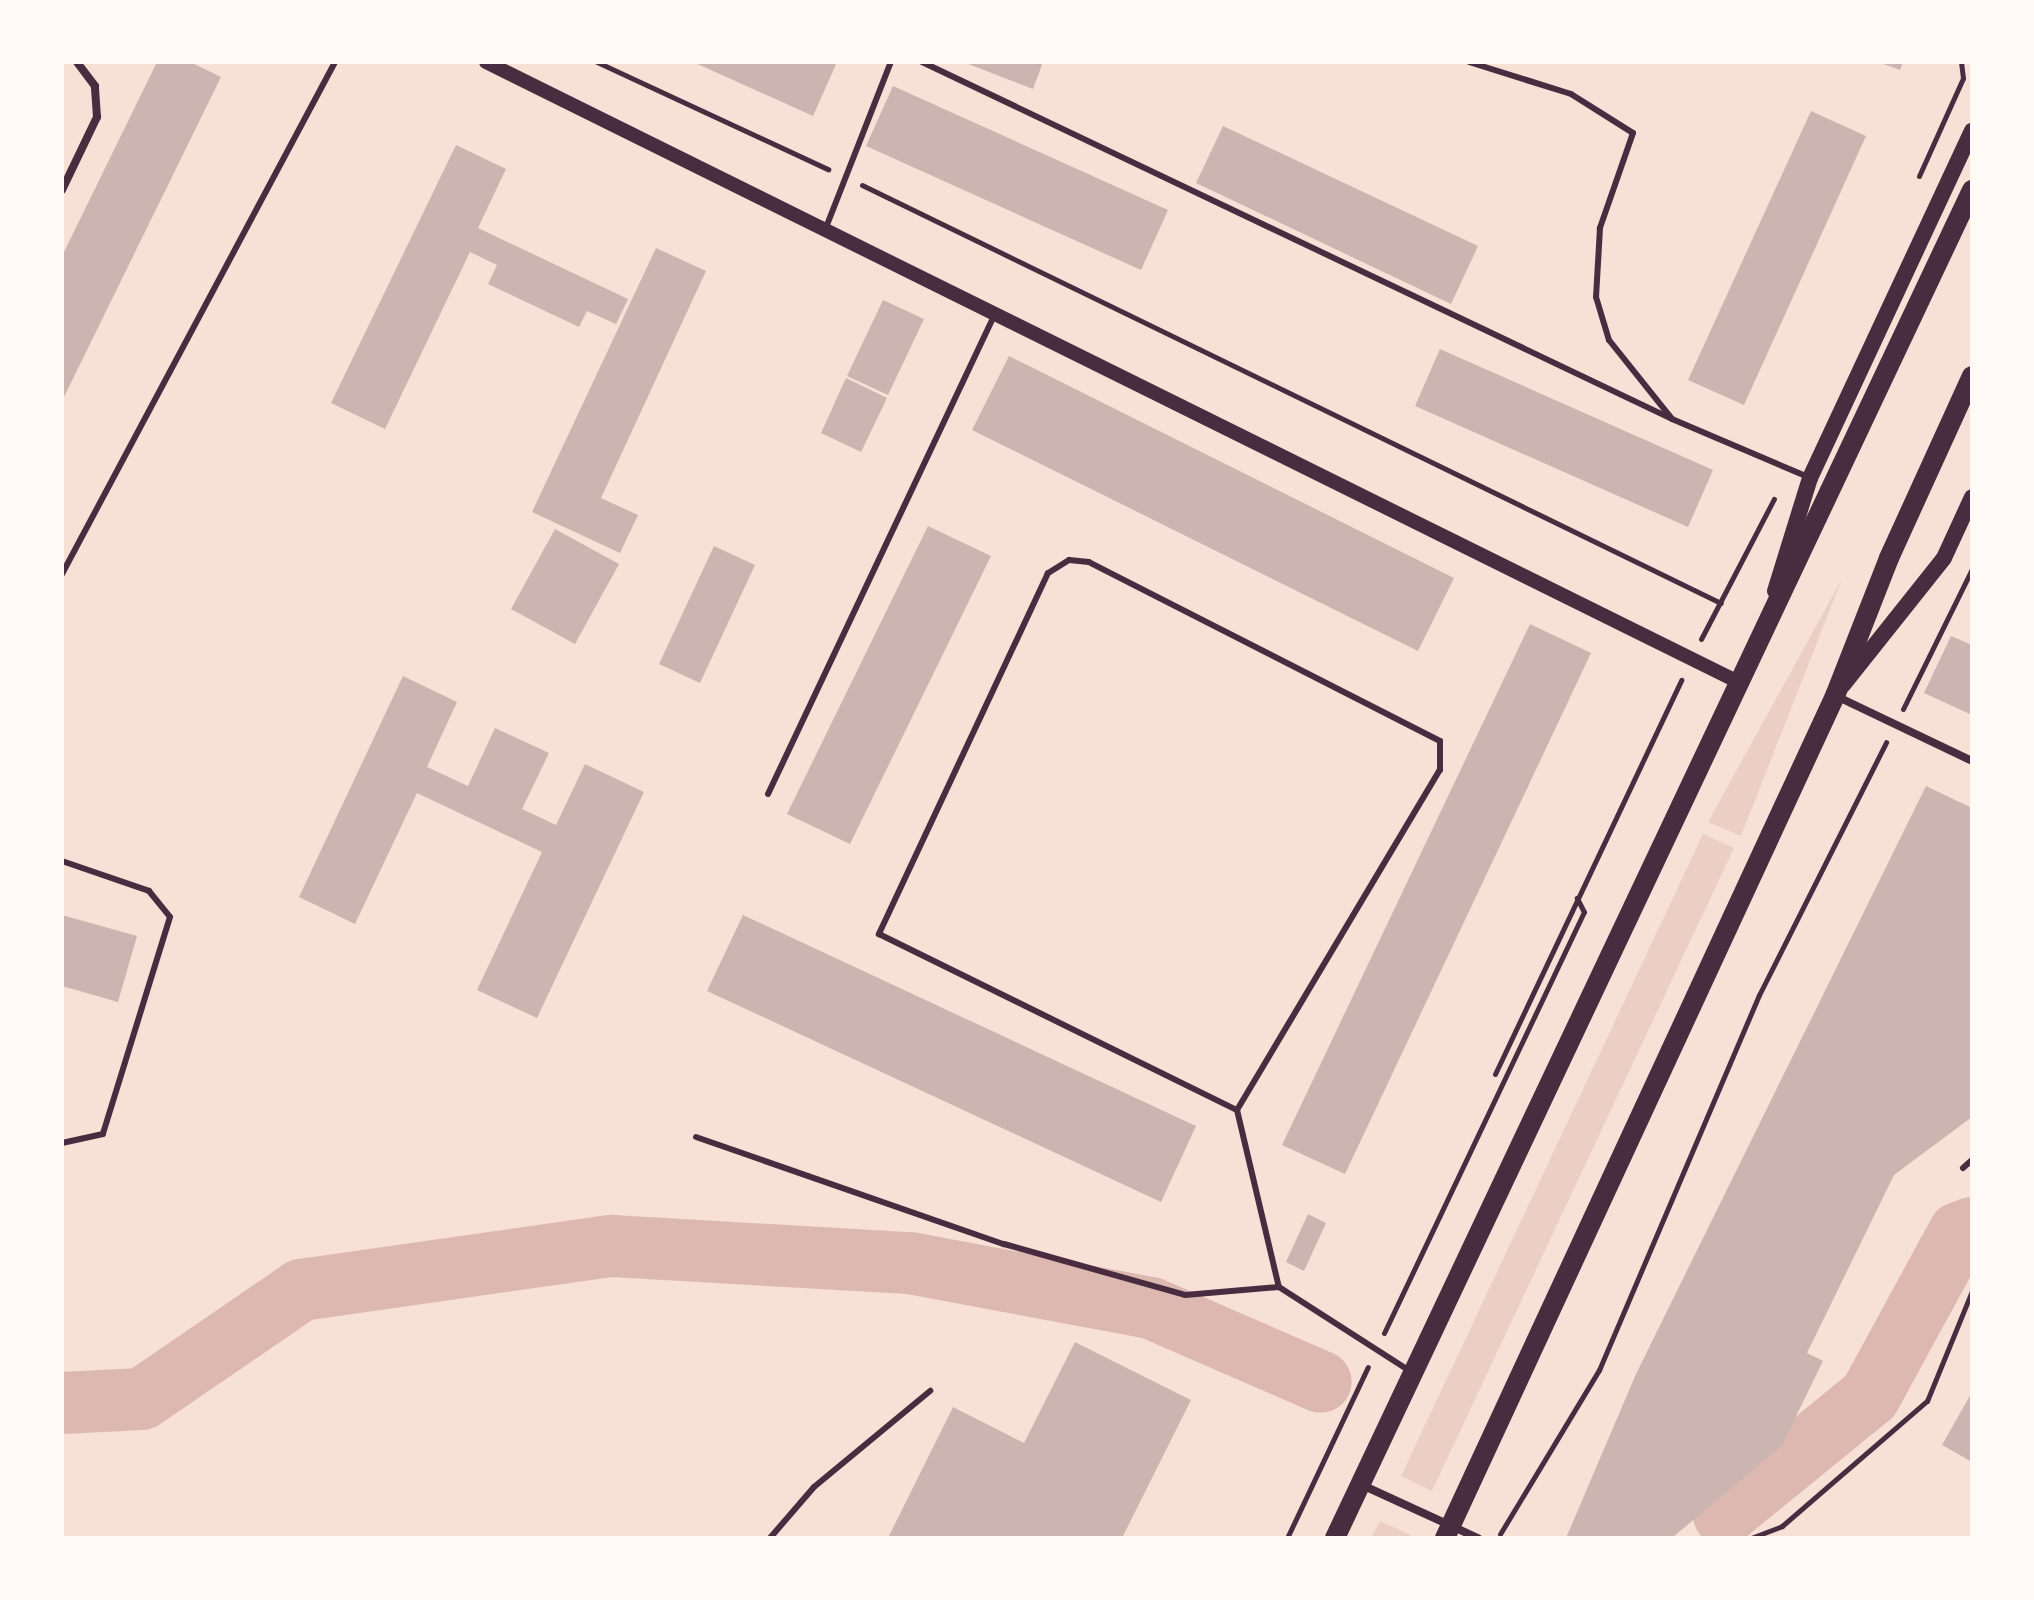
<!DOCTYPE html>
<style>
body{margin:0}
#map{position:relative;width:2034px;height:1600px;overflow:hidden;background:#f7e1d7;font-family:"Alegreya Sans",sans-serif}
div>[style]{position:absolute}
.green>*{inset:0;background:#ebcfc5}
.river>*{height:62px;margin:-31px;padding:0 31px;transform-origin:31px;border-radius:31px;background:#dcb8b0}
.building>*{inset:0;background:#ccb4b1}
.path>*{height:5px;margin:-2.5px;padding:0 2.5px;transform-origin:2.5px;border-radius:2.5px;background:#4a2c40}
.service>*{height:6px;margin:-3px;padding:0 3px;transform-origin:3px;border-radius:3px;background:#4a2c40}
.minor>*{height:8px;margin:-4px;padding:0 4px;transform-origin:4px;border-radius:4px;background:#4a2c40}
.tertiary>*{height:14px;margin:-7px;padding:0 7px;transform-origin:7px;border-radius:7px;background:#4a2c40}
.secondary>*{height:16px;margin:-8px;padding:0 8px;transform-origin:8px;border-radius:8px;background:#4a2c40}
.primary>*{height:20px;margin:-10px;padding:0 10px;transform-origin:10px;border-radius:10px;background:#4a2c40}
span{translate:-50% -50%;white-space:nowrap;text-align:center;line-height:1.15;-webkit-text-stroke:8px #fffaf5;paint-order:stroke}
.frame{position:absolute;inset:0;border:64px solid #fffaf5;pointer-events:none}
</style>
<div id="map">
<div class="green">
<i style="clip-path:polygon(1842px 579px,1741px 836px,1708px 822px)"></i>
<i style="clip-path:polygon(1703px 834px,1734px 848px,1432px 1491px,1401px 1476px)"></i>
<i style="clip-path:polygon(1380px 1521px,1411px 1535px,1409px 1538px,1371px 1538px)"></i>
</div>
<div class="river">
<i style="left:62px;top:1403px;width:80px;rotate:-2.9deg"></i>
<i style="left:142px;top:1399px;width:193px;rotate:-34.4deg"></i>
<i style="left:301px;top:1290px;width:314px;rotate:-8.1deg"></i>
<i style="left:612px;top:1246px;width:298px;rotate:3.3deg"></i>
<i style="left:910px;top:1263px;width:245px;rotate:10.6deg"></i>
<i style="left:1151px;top:1308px;width:185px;rotate:23.5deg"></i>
<i style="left:1724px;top:1515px;width:188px;rotate:-39.2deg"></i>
<i style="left:1870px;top:1396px;width:186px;rotate:-61.4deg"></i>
<i style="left:1959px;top:1233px;width:14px;rotate:-21deg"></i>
</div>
<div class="building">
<i style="clip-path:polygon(157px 62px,190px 62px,221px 77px,62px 401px,62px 256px)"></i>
<i style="clip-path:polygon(693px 62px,837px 62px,813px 116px)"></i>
<i style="clip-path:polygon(963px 62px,1043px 62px,1033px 89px)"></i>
<i style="clip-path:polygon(1878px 62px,1903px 62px,1900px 70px)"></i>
<i style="clip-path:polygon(893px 86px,1168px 210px,1141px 270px,866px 146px)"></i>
<i style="clip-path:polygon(1811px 111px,1866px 136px,1744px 405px,1688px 380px)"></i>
<i style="clip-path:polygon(1223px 126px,1478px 246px,1451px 304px,1196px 183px)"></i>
<i style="clip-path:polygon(456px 145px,506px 169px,478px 228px,628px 299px,616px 324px,587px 311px,579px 327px,488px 284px,497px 265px,470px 252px,385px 429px,331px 403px)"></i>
<i style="clip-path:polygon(656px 248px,706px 271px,601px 498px,638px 515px,620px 553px,532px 512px)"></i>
<i style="clip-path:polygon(883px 300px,924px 319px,888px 395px,847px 376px)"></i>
<i style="clip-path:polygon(1440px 349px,1713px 470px,1688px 527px,1415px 406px)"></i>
<i style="clip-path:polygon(1009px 356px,1454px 578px,1418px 651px,972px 430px)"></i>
<i style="clip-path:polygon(846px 378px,887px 398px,861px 452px,821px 433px)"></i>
<i style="clip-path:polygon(928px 526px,991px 556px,850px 844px,787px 814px)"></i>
<i style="clip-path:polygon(555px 529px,619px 564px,575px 644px,511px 609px)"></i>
<i style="clip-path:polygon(714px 546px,755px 565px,700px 683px,659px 664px)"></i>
<i style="clip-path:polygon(1530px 624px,1591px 653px,1345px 1174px,1282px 1145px)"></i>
<i style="clip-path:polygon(1951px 636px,1972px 645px,1972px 715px,1924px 693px)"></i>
<i style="clip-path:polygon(403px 676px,457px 702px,427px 767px,468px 786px,495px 728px,549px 753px,522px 809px,556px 825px,585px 764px,644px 792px,537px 1018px,477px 990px,542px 852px,417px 793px,355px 924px,299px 897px)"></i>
<i style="clip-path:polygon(1926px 786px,1972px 808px,1972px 1117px,1894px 1175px,1807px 1353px,1823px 1361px,1782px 1445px,1672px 1538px,1566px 1538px,1636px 1374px)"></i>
<i style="clip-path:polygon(62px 915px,137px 936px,118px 1002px,62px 986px)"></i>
<i style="clip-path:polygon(743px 915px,1196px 1126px,1161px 1202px,707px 991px)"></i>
<i style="clip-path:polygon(1308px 1214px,1326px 1223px,1304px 1271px,1286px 1262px)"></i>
<i style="clip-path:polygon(1075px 1342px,1191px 1400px,1122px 1538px,888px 1538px,953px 1407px,1024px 1443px)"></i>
<i style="clip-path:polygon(1972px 1392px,1972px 1462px,1942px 1445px)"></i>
</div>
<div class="path">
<i style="left:597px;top:62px;width:255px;rotate:24.9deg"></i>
<i style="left:1919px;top:176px;width:107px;rotate:-65.8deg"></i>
<i style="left:1963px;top:78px;width:16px;rotate:-97deg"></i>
<i style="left:862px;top:185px;width:955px;rotate:25.95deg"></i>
<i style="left:1701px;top:639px;width:158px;rotate:-62.5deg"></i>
<i style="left:1903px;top:709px;width:156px;rotate:-63.8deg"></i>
<i style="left:1495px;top:1074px;width:436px;rotate:-64.7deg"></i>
<i style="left:1384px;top:1333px;width:466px;rotate:-64.6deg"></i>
<i style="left:1584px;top:912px;width:16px;rotate:-117deg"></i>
<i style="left:1500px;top:1534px;width:192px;rotate:-58.9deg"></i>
<i style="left:1599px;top:1370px;width:408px;rotate:-66.9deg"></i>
<i style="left:1759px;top:995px;width:283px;rotate:-63.3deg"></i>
<i style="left:1287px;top:1538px;width:189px;rotate:-64.7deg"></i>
<i style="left:1751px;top:1538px;width:33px;rotate:-21deg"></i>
<i style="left:1782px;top:1526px;width:191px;rotate:-40.8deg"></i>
<i style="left:1927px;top:1401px;width:119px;rotate:-67.8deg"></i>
</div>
<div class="service">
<i style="left:922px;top:62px;width:831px;rotate:25.45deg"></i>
<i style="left:1469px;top:62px;width:107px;rotate:17.4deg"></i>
<i style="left:1571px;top:94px;width:73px;rotate:32.2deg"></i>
<i style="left:1633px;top:133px;width:101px;rotate:109.2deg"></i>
<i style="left:1600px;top:228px;width:69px;rotate:93.3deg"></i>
<i style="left:1596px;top:297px;width:45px;rotate:73.2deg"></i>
<i style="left:1609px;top:340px;width:101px;rotate:51.4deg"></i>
<i style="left:1672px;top:419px;width:150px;rotate:23.1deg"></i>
<i style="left:825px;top:230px;width:180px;rotate:-68.6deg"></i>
<i style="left:62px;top:574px;width:580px;rotate:-61.93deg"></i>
<i style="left:768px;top:794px;width:529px;rotate:-64.7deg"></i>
<i style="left:62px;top:861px;width:92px;rotate:19deg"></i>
<i style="left:149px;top:891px;width:33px;rotate:51deg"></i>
<i style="left:170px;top:917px;width:227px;rotate:107.2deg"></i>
<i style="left:103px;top:1134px;width:42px;rotate:167.6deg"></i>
<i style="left:1237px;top:1110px;width:396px;rotate:-59.2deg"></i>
<i style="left:1440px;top:770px;width:29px;rotate:-90deg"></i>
<i style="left:1440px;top:741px;width:394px;rotate:-153deg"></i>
<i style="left:1089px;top:562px;width:20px;rotate:-174deg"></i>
<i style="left:1069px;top:560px;width:25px;rotate:148deg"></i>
<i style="left:1048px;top:573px;width:399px;rotate:115.1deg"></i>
<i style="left:879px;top:934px;width:399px;rotate:26.2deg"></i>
<i style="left:1237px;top:1110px;width:182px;rotate:76.7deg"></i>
<i style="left:1279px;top:1287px;width:156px;rotate:32.7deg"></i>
<i style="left:696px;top:1137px;width:326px;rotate:19.2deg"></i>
<i style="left:1004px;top:1244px;width:188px;rotate:15.7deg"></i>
<i style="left:1185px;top:1295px;width:94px;rotate:-4.9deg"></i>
<i style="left:1963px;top:1168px;width:12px;rotate:-42deg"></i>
<i style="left:770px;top:1538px;width:67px;rotate:-49.2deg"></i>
<i style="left:814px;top:1487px;width:151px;rotate:-39.6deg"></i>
</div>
<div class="minor">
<i style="left:62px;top:190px;width:81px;rotate:-64.4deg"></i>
<i style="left:97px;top:117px;width:31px;rotate:-94deg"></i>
<i style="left:95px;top:86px;width:30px;rotate:-127deg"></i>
<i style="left:1836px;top:696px;width:151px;rotate:25.5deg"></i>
<i style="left:1362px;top:1485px;width:128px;rotate:24.6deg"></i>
</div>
<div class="tertiary">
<i style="left:486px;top:62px;width:1397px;rotate:26.34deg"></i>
</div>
<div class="secondary">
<i style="left:1775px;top:591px;width:118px;rotate:-72.8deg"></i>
<i style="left:1810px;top:478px;width:383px;rotate:-65deg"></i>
<i style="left:1843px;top:685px;width:162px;rotate:-51.5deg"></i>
<i style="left:1944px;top:558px;width:67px;rotate:-65.3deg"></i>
</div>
<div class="primary">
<i style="left:1335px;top:1538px;width:1491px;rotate:-64.71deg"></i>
<i style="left:1445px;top:1538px;width:928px;rotate:-65.15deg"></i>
<i style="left:1835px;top:696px;width:148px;rotate:-68.6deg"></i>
<i style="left:1889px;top:558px;width:200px;rotate:-65.5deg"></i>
</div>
<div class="frame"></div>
</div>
